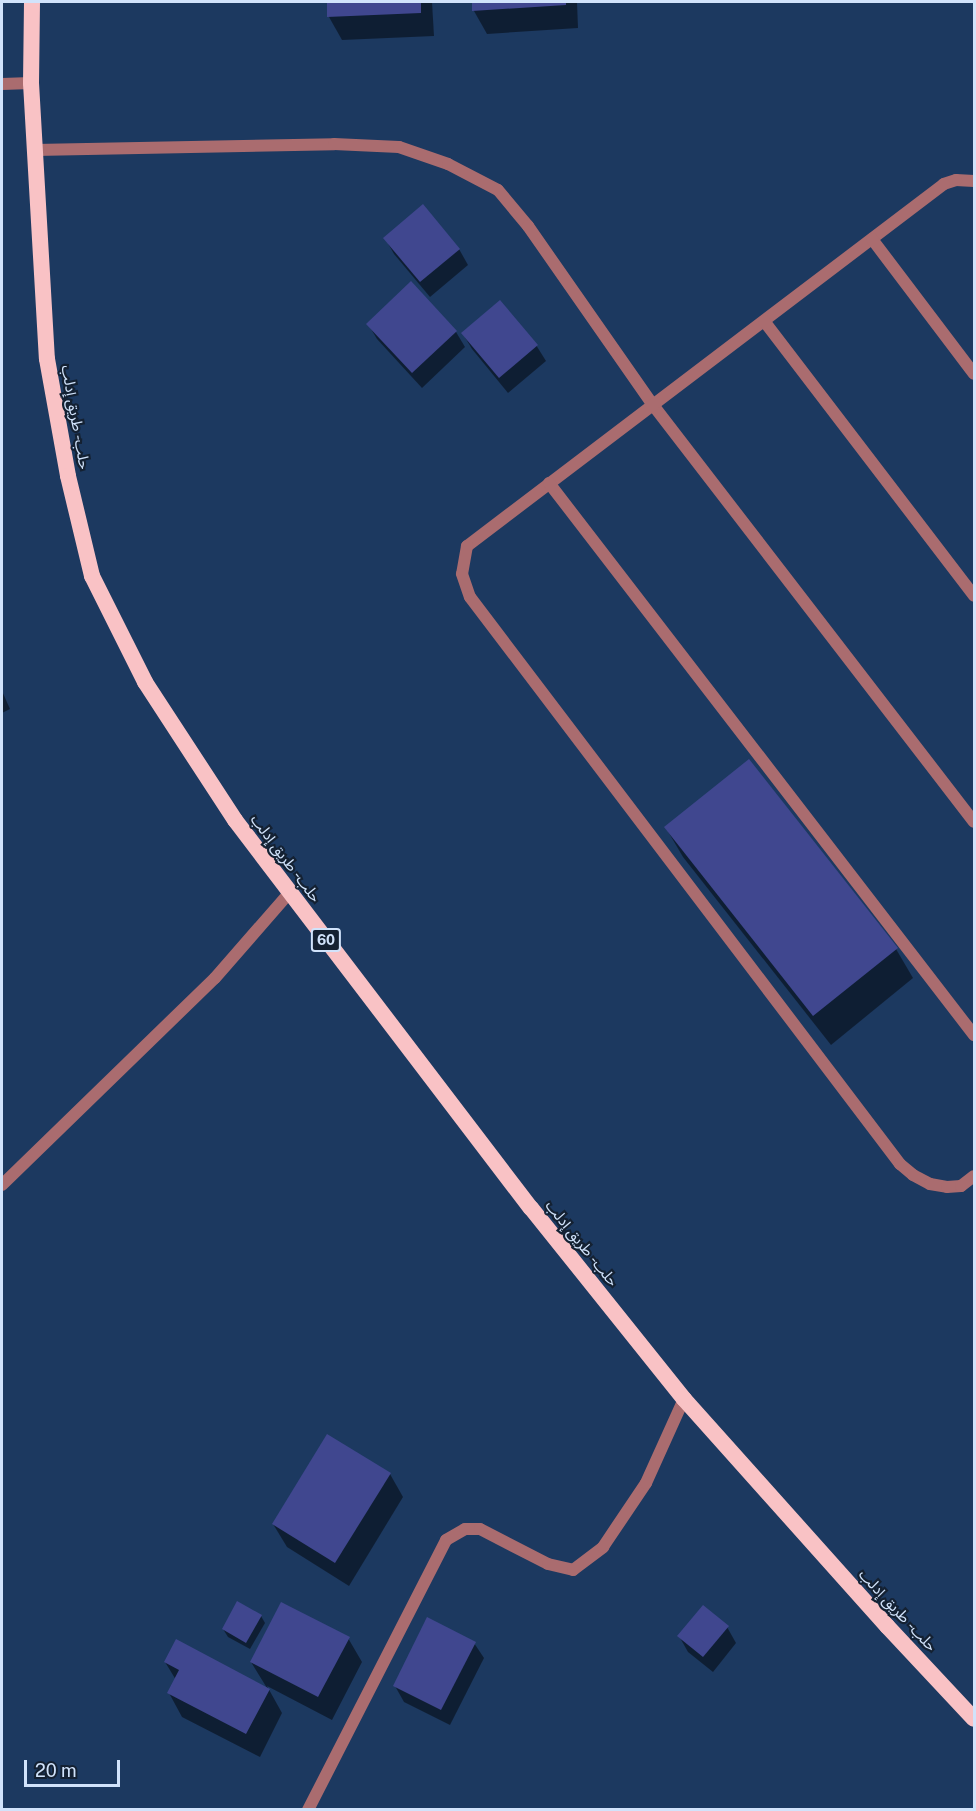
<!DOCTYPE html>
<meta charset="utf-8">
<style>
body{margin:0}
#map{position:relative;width:976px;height:1811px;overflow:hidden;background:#1c3960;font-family:"Public Sans","Noto Sans Arabic",sans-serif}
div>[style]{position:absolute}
.shadow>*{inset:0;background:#0007}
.building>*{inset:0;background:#40478f}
.service>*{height:12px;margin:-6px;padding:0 6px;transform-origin:6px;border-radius:6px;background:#aa6c6f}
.minor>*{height:12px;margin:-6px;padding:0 6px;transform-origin:6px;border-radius:6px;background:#aa6c6f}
.trunk>*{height:16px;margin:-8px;padding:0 8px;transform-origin:8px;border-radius:8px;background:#f9c2c5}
span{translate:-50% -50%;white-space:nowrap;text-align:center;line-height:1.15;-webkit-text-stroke:4.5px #142132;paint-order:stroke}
.shield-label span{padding:2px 4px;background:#142132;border:2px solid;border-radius:4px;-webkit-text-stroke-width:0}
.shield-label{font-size:14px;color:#d1e3fb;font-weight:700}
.street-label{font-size:15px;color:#d1e3fb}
.frame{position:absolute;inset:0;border:3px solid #d1e3fb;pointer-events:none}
.scale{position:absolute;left:24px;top:1760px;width:96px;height:27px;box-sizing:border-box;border:3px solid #d1e3fb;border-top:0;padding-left:8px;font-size:18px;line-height:21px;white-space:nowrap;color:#d1e3fb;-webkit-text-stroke:4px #142132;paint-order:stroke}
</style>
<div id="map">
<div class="shadow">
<i style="clip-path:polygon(328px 2px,432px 2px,434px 36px,342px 40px,329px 17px)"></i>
<i style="clip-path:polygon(473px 2px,577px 2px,578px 28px,487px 34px,474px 11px)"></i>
<i style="clip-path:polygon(385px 238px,459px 249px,468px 265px,430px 297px,394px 254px)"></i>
<i style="clip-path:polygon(368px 324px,456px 332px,465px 347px,422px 388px,377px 339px)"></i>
<i style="clip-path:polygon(463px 334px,536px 345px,546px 361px,508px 393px,472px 349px)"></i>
<i style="clip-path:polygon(2px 691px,10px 709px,2px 713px)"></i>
<i style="clip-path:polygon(666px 828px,896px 949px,913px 978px,831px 1045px,683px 857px)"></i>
<i style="clip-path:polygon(390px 1474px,403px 1497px,349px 1586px,287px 1547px,273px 1524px)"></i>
<i style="clip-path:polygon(261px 1616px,265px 1623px,250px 1649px,228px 1637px,223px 1629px)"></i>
<i style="clip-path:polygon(727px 1627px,736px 1643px,713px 1672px,688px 1652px,679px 1636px)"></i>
<i style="clip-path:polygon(348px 1638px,362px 1662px,332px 1720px,267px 1686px,282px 1713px,260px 1757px,182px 1717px,169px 1693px,176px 1680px,165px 1662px,267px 1688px,251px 1662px)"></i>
<i style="clip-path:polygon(474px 1643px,484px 1658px,450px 1725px,404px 1702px,395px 1686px)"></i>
</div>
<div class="building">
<i style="clip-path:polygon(327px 2px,421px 2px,421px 13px,327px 17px)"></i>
<i style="clip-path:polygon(472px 2px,566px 2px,566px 5px,472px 11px)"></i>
<i style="clip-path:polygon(423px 204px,460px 249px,420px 282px,383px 238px)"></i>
<i style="clip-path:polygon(411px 281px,457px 331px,412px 373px,366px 324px)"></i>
<i style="clip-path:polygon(500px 300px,538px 345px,499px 378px,461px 333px)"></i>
<i style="clip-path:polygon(749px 759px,898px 948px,813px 1016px,664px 827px)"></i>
<i style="clip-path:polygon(327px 1434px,391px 1473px,335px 1563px,272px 1524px)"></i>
<i style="clip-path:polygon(237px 1601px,262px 1615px,246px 1643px,222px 1629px)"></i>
<i style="clip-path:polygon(281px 1602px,350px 1637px,318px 1697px,250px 1662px)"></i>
<i style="clip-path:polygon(703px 1605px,729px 1626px,703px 1657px,677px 1636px)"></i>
<i style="clip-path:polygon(427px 1617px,476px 1642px,441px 1710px,393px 1686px)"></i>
<i style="clip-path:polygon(176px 1639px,270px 1689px,246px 1734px,167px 1693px,179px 1670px,164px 1662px)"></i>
</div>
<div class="service">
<i style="left:35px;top:150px;width:299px;rotate:-1.1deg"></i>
<i style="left:334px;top:144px;width:65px;rotate:2.6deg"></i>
<i style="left:399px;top:147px;width:52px;rotate:19.1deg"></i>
<i style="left:448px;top:164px;width:56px;rotate:27.5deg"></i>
<i style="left:498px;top:190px;width:47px;rotate:50.2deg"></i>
<i style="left:528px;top:226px;width:218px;rotate:55.1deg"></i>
<i style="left:653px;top:405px;width:526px;rotate:52.41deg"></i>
<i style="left:974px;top:181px;width:18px;rotate:-177deg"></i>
<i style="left:956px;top:180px;width:13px;rotate:162deg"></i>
<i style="left:944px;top:184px;width:599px;rotate:142.8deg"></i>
<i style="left:467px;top:546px;width:28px;rotate:100deg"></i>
<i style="left:462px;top:574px;width:24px;rotate:71deg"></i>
<i style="left:470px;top:597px;width:712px;rotate:52.82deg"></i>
<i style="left:900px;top:1164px;width:17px;rotate:40deg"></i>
<i style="left:913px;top:1175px;width:19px;rotate:28deg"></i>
<i style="left:930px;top:1184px;width:17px;rotate:10deg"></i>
<i style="left:947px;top:1187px;width:14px;rotate:-4deg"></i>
<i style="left:961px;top:1186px;width:16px;rotate:-38deg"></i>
<i style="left:872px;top:239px;width:169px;rotate:52.9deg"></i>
<i style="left:764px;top:321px;width:346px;rotate:52.6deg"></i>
<i style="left:549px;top:483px;width:697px;rotate:52.41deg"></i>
</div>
<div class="minor">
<i style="left:2px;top:84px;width:29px;rotate:-2deg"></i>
<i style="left:2px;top:1185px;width:297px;rotate:-44.2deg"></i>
<i style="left:215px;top:978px;width:114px;rotate:-48.9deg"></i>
<i style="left:308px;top:1810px;width:303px;rotate:-62.9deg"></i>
<i style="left:446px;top:1540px;width:22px;rotate:-30deg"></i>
<i style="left:465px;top:1529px;width:15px"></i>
<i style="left:480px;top:1529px;width:76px;rotate:27.2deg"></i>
<i style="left:548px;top:1564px;width:26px;rotate:13deg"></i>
<i style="left:573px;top:1570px;width:38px;rotate:-37deg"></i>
<i style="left:603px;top:1547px;width:77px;rotate:-56.1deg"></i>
<i style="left:646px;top:1483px;width:92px;rotate:-65.7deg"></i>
</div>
<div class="trunk">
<i style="left:32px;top:2px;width:81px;rotate:90.7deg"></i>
<i style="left:31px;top:83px;width:276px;rotate:86.7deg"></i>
<i style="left:47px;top:359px;width:119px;rotate:79.8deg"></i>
<i style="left:68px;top:476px;width:103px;rotate:76.5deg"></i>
<i style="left:92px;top:576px;width:119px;rotate:63.4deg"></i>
<i style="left:145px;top:682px;width:165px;rotate:56.9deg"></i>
<i style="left:235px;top:820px;width:488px;rotate:52.7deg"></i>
<i style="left:531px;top:1208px;width:245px;rotate:51.3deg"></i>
<i style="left:684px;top:1399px;width:305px;rotate:48.2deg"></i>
<i style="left:887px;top:1626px;width:127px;rotate:46.9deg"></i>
</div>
<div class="shield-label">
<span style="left:326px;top:940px">60</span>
</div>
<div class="street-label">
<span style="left:76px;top:417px;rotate:80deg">حلب - طريق إدلب</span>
<span style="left:286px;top:858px;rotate:53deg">حلب - طريق إدلب</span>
<span style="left:582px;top:1243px;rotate:51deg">حلب - طريق إدلب</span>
<span style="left:898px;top:1610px;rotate:47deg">حلب - طريق إدلب</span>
</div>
<div class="frame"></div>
<div class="scale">20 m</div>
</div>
